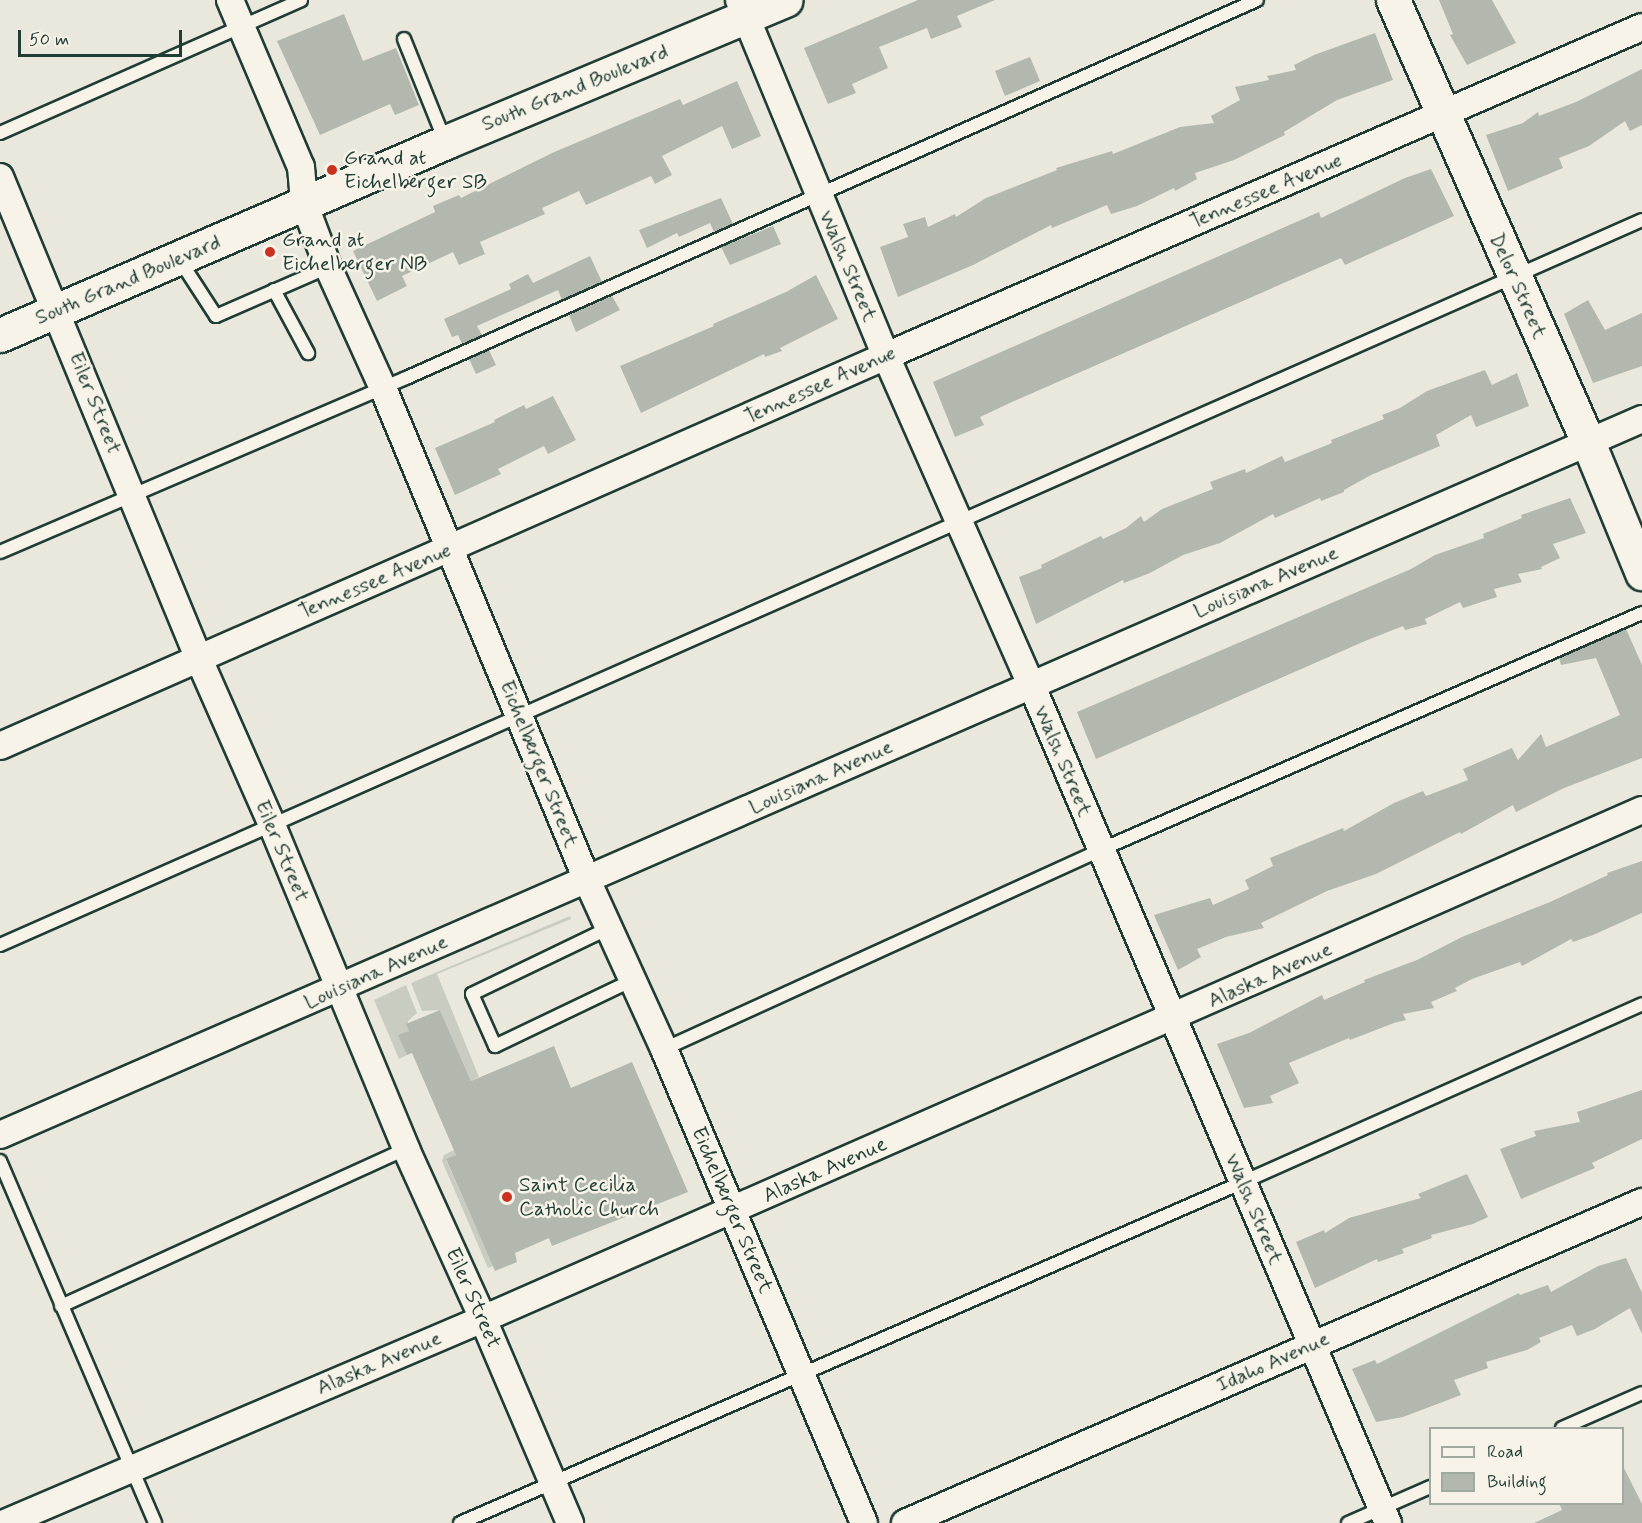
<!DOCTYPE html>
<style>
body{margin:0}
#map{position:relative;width:1642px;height:1523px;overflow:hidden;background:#eae8dd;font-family:Mynerve,sans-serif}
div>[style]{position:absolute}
.green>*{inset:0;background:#c8ccc1}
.building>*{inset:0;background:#b2b8ae}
.roads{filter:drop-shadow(2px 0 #1f3d34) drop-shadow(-2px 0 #1f3d34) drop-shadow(0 2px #1f3d34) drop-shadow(0 -2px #1f3d34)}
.lane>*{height:12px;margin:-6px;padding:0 6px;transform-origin:6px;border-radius:6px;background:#f7f3e8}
.street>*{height:26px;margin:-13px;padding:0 13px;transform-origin:13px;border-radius:13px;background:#f7f3e8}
.secondary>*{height:33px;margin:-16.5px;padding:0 16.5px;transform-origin:16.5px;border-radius:16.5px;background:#f7f3e8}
.dots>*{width:16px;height:16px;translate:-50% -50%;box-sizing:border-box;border:3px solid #f7f3e8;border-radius:50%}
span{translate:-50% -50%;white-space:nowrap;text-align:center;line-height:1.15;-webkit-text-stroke:5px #f7f3e8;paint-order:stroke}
.street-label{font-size:21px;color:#1f3d34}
.poi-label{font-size:21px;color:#1f3d34}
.left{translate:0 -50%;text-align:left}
.legend{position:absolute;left:1429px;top:1427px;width:195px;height:78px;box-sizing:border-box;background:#f7f3e8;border:2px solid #a1aaa0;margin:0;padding:8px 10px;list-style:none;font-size:18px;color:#1f3d34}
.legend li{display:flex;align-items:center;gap:12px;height:30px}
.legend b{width:30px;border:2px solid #a1aaa0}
.scale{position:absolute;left:18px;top:30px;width:164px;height:27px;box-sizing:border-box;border:3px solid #1f3d34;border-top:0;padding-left:8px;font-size:18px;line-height:21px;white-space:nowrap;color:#1f3d34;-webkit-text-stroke:4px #f7f3e8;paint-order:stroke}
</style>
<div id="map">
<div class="green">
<i style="clip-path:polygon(570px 916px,571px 919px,437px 974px,479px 1077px,471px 1081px,440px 1010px,422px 1011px,411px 983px)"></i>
<i style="clip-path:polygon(406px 985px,417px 1013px,408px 1021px,409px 1031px,399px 1036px,407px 1055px,399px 1059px,374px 1000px)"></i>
<i style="clip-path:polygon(454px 1150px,456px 1155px,446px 1160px,493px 1266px,488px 1268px,442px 1161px,444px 1155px)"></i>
</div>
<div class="building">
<i style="clip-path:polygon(918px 0,995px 0,957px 16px,962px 27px,931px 39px,927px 28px,879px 47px,888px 68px,852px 84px,856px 93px,828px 104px,804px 48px)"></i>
<i style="clip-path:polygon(1439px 0,1492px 0,1516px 43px,1467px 65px,1450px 35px,1453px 34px)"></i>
<i style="clip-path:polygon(344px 14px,363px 61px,396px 48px,419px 105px,395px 115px,390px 104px,320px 135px,277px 41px)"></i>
<i style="clip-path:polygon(1375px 33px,1393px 80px,1337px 100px,1284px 132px,1285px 135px,1234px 160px,1195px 173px,1197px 179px,1175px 191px,1174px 188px,1137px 206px,1111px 214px,1107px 205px,1052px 228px,1051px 225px,973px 265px,898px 297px,880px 247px,908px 237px,903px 224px,925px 217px,928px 227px,955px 214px,956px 217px,986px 198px,1057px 170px,1056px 168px,1112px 151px,1113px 154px,1180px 127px,1214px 123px,1211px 116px,1240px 100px,1235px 87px,1269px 80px,1267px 76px,1296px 70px,1294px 65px,1314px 55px)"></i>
<i style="clip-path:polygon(1030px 57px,1040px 81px,1005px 96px,995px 71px)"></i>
<i style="clip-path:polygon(1642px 69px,1642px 125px,1630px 131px,1625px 121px,1589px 146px,1559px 158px,1563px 168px,1508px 191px,1486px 135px,1523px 123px,1538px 112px,1539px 116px,1576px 102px)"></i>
<i style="clip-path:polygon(737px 81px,761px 136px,732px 149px,722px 126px,662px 156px,672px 175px,655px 184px,651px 176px,586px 205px,579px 191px,542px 208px,545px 214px,480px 242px,485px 254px,459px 265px,453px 252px,402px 276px,407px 286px,377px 301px,353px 251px,435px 212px,433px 206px,459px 195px,461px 198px,552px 153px,680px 99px,683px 105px)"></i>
<i style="clip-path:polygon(1431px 169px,1454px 216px,1345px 265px,1341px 258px,1012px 402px,980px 417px,984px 425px,955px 437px,933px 382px,1319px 212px,1321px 218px,1405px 178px)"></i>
<i style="clip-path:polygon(721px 198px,733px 224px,714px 232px,710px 223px,679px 237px,677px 233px,647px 248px,639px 230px)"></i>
<i style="clip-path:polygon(773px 226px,781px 244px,730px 265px,721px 247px)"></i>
<i style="clip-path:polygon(590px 256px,602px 282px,562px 300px,558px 290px,477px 326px,482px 335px,462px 344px,458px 335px,452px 337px,444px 319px,511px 289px,509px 284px,528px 274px,533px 283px)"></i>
<i style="clip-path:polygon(816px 275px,838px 319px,780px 348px,782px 351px,765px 357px,764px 354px,641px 413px,620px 366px,714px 326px,713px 324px,786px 292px)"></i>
<i style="clip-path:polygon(612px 296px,620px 310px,576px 332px,569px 315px)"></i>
<i style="clip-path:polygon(1588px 300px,1605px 330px,1642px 313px,1642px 366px,1593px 383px,1564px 314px)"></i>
<i style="clip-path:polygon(489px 350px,496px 365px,476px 374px,469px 359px)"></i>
<i style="clip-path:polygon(1485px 370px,1492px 385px,1517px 373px,1529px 406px,1476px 427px,1471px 415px,1436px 435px,1440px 446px,1371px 475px,1344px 490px,1344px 492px,1321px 501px,1320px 498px,1275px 518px,1273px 514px,1220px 543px,1183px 555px,1150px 573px,1124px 583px,1123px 580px,1036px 624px,1019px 577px,1042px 568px,1041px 565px,1101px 536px,1103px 539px,1126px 528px,1141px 516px,1144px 522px,1162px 509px,1213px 489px,1210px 482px,1245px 469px,1246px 473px,1282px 456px,1285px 462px,1332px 443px,1331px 440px,1384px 419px,1382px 415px,1400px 408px,1427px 391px)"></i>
<i style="clip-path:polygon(553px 396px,576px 440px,548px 454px,544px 446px,498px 469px,501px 474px,455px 495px,435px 448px,495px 422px,494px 420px,524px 405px,526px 409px)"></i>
<i style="clip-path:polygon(1570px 498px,1586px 533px,1553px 544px,1560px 558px,1541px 567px,1542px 569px,1518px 574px,1522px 582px,1494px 589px,1497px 597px,1463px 608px,1460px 602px,1425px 619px,1427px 624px,1405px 630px,1403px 626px,1365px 641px,1096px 759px,1077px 712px,1411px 569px,1435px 555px,1484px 538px,1483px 534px,1522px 518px,1521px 515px)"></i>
<i style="clip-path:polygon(1626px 629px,1642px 665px,1642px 758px,1564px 788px,1516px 812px,1513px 805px,1461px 834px,1460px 832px,1376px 874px,1327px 891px,1261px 923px,1264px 928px,1226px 937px,1197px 949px,1201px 957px,1178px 970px,1154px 915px,1210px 898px,1213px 905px,1249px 889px,1245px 880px,1273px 866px,1270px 858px,1343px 828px,1344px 831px,1394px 803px,1423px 791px,1426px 796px,1468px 780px,1463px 769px,1512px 748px,1518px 760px,1541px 734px,1546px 747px,1620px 715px,1596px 658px,1561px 665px,1559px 658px)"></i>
<i style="clip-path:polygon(1642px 861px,1642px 913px,1593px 935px,1573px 942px,1571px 939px,1522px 966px,1520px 962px,1472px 979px,1455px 988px,1457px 991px,1431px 1002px,1434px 1008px,1403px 1014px,1406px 1020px,1394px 1023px,1350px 1040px,1349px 1038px,1289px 1063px,1299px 1083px,1270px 1096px,1273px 1103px,1244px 1108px,1217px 1044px,1249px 1033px,1322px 995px,1324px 1000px,1365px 982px,1364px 980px,1417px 960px,1462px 937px,1550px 902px,1608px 875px,1607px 873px)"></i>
<i style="clip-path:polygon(440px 1010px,471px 1081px,554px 1046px,571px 1088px,632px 1062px,688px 1192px,552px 1246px,549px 1238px,515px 1253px,517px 1262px,495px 1271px,446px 1159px,456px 1155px,412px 1053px,407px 1055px,398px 1035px,409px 1031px,406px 1024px)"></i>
<i style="clip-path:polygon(1642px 1090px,1642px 1139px,1592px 1163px,1595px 1168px,1521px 1199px,1500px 1149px,1536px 1136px,1534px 1131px,1580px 1122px,1577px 1112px)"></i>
<i style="clip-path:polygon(1467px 1174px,1488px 1217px,1473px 1224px,1431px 1235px,1432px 1238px,1402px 1249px,1404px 1253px,1378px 1262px,1377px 1259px,1315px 1288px,1296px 1242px,1324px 1230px,1325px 1233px,1349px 1218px,1421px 1198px,1418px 1194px)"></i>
<i style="clip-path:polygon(1626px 1258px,1642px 1293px,1642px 1334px,1630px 1308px,1595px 1329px,1577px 1336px,1572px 1325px,1539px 1338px,1541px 1342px,1527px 1350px,1486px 1362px,1488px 1368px,1454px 1380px,1461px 1395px,1403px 1417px,1376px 1422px,1352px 1369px,1375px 1360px,1377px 1364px,1519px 1293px,1520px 1295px,1548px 1285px,1551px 1292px,1598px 1266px)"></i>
<i style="clip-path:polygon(1623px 1466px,1642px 1504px,1642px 1523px,1534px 1523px,1562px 1510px,1559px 1503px,1623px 1503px)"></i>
</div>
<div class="roads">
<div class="lane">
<i style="left:404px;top:39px;width:110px;rotate:68.1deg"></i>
<i style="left:0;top:133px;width:329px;rotate:-23.8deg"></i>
<i style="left:179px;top:259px;width:68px;rotate:57deg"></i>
<i style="left:216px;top:316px;width:122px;rotate:-23.6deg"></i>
<i style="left:274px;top:290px;width:72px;rotate:61.6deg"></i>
<i style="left:0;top:552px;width:442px;rotate:-23.2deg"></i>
<i style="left:406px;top:378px;width:931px;rotate:-23.95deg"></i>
<i style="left:609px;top:928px;width:152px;rotate:154.3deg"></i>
<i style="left:472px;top:994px;width:57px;rotate:66.1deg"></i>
<i style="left:495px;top:1046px;width:153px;rotate:-25.6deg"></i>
<i style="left:0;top:945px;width:1795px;rotate:-23.82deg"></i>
<i style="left:664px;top:1049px;width:479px;rotate:-24.5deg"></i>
<i style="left:1100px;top:850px;width:592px;rotate:-23.62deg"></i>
<i style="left:0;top:1161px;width:394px;rotate:66.8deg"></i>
<i style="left:61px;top:1306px;width:379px;rotate:-24.5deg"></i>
<i style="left:1562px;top:1428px;width:87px;rotate:-23.6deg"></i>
<i style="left:460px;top:1523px;width:854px;rotate:-23.53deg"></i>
<i style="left:1243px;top:1182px;width:437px;rotate:-24deg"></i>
<i style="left:1348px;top:1523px;width:90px;rotate:-23.7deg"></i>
</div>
<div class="street">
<i style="left:230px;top:0;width:181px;rotate:67deg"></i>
<i style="left:301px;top:167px;width:36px;rotate:85deg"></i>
<i style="left:304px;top:203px;width:68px;rotate:69.4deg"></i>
<i style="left:328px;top:267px;width:133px;rotate:65.6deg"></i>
<i style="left:383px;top:388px;width:533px;rotate:67.48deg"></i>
<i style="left:587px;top:880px;width:186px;rotate:65.5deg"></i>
<i style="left:664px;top:1049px;width:514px;rotate:67.12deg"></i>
<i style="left:739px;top:0;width:385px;rotate:67.6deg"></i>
<i style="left:886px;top:356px;width:359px;rotate:66.2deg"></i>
<i style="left:1031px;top:684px;width:912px;rotate:66.95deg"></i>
<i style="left:0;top:177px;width:519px;rotate:67.58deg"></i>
<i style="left:198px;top:657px;width:184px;rotate:66.2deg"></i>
<i style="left:272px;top:825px;width:351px;rotate:67.5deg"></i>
<i style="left:406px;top:1149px;width:187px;rotate:65.6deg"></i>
<i style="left:483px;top:1319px;width:222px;rotate:66.9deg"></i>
<i style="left:0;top:746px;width:968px;rotate:-23.76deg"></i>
<i style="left:886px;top:356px;width:824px;rotate:-23.52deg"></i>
<i style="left:0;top:1135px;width:1791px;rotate:-23.56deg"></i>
<i style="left:5px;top:1523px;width:520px;rotate:-23.11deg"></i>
<i style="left:483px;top:1319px;width:1266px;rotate:-23.71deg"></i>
<i style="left:905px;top:1523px;width:804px;rotate:-23.54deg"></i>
</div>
<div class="secondary">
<i style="left:1393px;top:0;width:483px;rotate:66.2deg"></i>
<i style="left:1588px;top:442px;width:142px;rotate:67.6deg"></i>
<i style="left:0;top:335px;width:486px;rotate:-23.4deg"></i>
<i style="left:446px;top:142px;width:368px;rotate:-22.7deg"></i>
</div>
</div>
<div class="dots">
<i style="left:332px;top:170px;background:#c8321e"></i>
<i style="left:270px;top:252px;background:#c8321e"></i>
<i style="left:507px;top:1197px;background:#c8321e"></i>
</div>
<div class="street-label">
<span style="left:575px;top:88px;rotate:-22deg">South Grand Boulevard</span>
<span style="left:1266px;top:191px;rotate:-23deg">Tennessee Avenue</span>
<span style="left:848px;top:266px;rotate:67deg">Walsh Street</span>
<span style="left:128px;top:280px;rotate:-23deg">South Grand Boulevard</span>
<span style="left:1518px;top:286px;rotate:66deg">Delor Street</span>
<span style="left:820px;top:385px;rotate:-24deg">Tennessee Avenue</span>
<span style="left:95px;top:403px;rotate:68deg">Eiler Street</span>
<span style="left:375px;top:581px;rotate:-23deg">Tennessee Avenue</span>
<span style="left:1266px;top:582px;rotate:-23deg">Louisiana Avenue</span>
<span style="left:1063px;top:761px;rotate:67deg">Walsh Street</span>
<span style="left:539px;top:764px;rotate:68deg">Eichelberger Street</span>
<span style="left:821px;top:777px;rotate:-24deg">Louisiana Avenue</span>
<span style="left:282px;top:851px;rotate:67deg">Eiler Street</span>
<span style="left:376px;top:972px;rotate:-24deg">Louisiana Avenue</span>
<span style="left:1270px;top:975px;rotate:-24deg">Alaska Avenue</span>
<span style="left:825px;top:1170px;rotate:-24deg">Alaska Avenue</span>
<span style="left:1254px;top:1209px;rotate:67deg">Walsh Street</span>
<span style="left:732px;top:1210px;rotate:67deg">Eichelberger Street</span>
<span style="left:473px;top:1298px;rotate:66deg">Eiler Street</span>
<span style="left:1273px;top:1362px;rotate:-24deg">Idaho Avenue</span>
<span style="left:379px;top:1363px;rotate:-23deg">Alaska Avenue</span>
</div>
<div class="poi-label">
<span class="left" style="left:344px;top:170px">Grand at<br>Eichelberger SB</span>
<span class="left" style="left:282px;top:252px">Grand at<br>Eichelberger NB</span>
<span class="left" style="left:519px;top:1197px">Saint Cecilia<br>Catholic Church</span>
</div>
<ul class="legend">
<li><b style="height:8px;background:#f7f3e8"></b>Road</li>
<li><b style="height:16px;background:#b2b8ae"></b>Building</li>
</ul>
<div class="scale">50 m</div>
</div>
